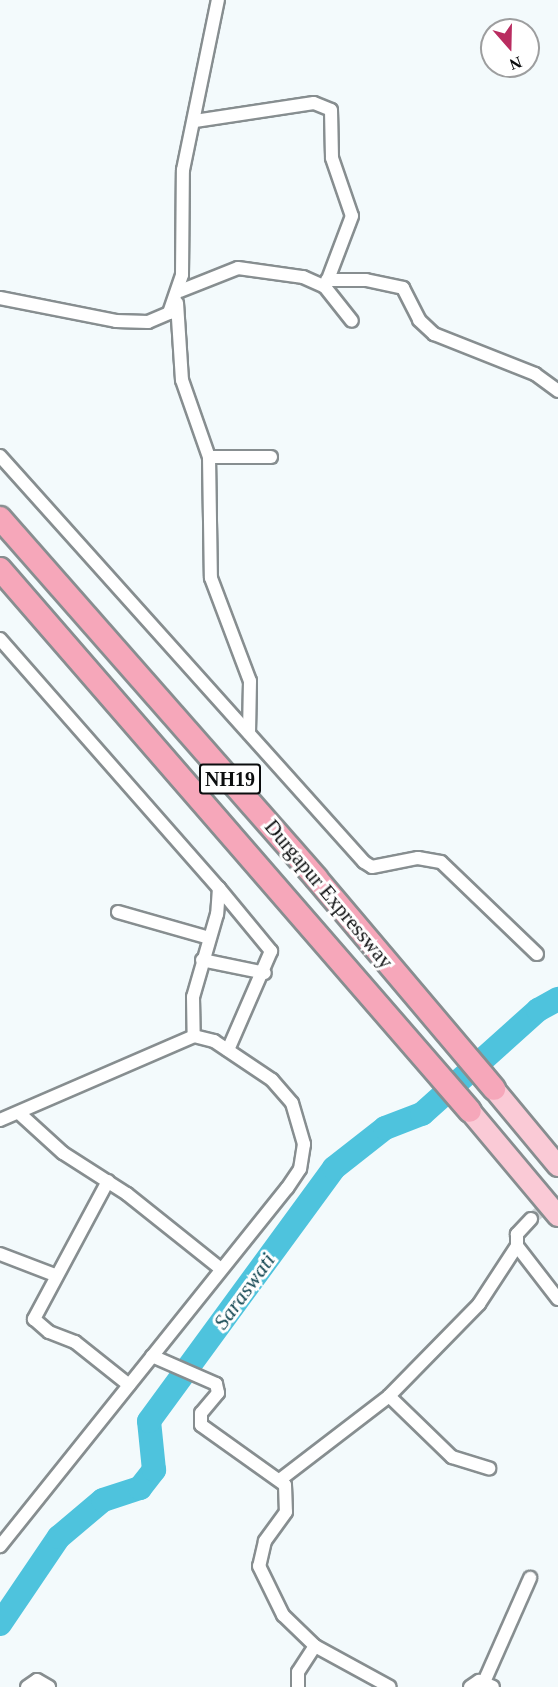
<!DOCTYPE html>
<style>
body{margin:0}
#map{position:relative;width:558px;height:1687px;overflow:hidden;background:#f3fafc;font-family:Georgia,serif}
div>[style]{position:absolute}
.river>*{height:24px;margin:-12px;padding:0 12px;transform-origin:12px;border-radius:12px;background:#4ec3dd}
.street-tunnel>*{height:12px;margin-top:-6px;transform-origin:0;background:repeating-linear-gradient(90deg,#d0d6d8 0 12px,transparent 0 18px)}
.roads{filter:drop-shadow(2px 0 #878e90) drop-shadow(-2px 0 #878e90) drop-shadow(0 2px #878e90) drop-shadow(0 -2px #878e90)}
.street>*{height:12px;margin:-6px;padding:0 6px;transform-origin:6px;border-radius:6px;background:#fff}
.primary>*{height:20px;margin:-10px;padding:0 10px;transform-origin:10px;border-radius:10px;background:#facad6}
.highway>*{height:22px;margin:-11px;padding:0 11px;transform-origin:11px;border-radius:11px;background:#f6a7ba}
span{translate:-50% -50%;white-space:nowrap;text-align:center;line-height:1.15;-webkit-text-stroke:6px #fff;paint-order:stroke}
.shield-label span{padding:2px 4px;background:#fff;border:2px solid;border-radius:4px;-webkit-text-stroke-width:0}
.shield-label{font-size:20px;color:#0b0d0e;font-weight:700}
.street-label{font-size:21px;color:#0b0d0e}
.water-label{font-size:22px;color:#154853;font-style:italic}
.north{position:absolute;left:480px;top:18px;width:60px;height:60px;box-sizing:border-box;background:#fff;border:2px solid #9d9e9f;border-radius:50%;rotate:160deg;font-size:16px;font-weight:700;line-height:24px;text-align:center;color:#0b0d0e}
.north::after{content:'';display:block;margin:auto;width:21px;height:27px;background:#b92c60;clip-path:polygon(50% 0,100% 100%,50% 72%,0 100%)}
</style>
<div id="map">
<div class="river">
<i style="left:0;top:1624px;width:105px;rotate:-55.9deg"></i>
<i style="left:59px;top:1537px;width:57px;rotate:-40.1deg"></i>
<i style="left:103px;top:1500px;width:39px;rotate:-18deg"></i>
<i style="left:140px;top:1488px;width:23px;rotate:-52deg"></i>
<i style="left:154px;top:1470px;width:49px;rotate:-95.8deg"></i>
<i style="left:149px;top:1421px;width:313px;rotate:-53.8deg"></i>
<i style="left:334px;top:1168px;width:65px;rotate:-38.1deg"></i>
<i style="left:385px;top:1128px;width:40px;rotate:-21deg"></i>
<i style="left:422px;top:1114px;width:156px;rotate:-41.9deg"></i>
<i style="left:538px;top:1010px;width:23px;rotate:-29deg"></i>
</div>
<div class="street-tunnel">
<i style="left:531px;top:1219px;width:35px;rotate:-39deg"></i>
</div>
<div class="roads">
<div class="street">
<i style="left:195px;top:121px;width:120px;rotate:-8.6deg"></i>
<i style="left:314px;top:103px;width:18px;rotate:22deg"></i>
<i style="left:331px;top:110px;width:48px;rotate:88.8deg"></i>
<i style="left:332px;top:158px;width:61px;rotate:71deg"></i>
<i style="left:352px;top:216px;width:76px;rotate:110.8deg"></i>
<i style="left:327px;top:280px;width:39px"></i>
<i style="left:366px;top:280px;width:38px;rotate:12deg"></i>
<i style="left:403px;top:288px;width:36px;rotate:63deg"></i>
<i style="left:419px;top:320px;width:21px;rotate:43deg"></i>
<i style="left:434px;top:334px;width:109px;rotate:21.6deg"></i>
<i style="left:535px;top:374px;width:29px;rotate:36deg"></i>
<i style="left:180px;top:291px;width:62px;rotate:-21.6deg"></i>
<i style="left:238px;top:268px;width:66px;rotate:7.9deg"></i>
<i style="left:303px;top:277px;width:24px;rotate:24deg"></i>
<i style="left:325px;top:287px;width:43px;rotate:51.5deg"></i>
<i style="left:0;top:298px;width:118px;rotate:11.2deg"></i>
<i style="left:116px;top:321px;width:32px;rotate:2deg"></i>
<i style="left:148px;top:322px;width:23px;rotate:-23deg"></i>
<i style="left:169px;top:313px;width:40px;rotate:-71.1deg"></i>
<i style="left:182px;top:275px;width:105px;rotate:-89.5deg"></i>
<i style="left:183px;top:170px;width:174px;rotate:-78.4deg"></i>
<i style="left:177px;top:303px;width:77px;rotate:86.3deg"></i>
<i style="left:182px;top:380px;width:82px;rotate:70.7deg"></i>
<i style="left:209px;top:457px;width:121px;rotate:89.1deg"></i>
<i style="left:211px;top:578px;width:110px;rotate:69.3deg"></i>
<i style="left:250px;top:681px;width:52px;rotate:91.1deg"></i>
<i style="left:0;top:456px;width:545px;rotate:48.12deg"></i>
<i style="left:364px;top:862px;width:9px;rotate:32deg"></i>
<i style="left:372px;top:867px;width:47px;rotate:-11.1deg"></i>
<i style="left:418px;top:858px;width:23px;rotate:10deg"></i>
<i style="left:441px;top:862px;width:133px;rotate:43.8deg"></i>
<i style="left:209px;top:457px;width:62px"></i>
<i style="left:0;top:639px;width:332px;rotate:48.7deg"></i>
<i style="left:219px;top:888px;width:26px;rotate:94deg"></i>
<i style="left:217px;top:914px;width:86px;rotate:106.1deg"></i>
<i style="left:193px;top:997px;width:39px;rotate:89deg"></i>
<i style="left:219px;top:888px;width:82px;rotate:50.5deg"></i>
<i style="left:271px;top:951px;width:108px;rotate:113.5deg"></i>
<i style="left:118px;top:912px;width:95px;rotate:15.9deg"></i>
<i style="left:202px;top:960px;width:64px;rotate:11.7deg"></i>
<i style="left:19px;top:1113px;width:59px;rotate:42.3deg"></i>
<i style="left:63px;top:1153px;width:76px;rotate:32.6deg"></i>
<i style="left:127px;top:1194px;width:120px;rotate:38.6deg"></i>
<i style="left:0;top:1120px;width:211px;rotate:-23.4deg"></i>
<i style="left:194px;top:1036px;width:21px;rotate:14deg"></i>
<i style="left:214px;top:1041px;width:70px;rotate:33.9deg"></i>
<i style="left:272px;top:1080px;width:30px;rotate:49deg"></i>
<i style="left:292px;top:1103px;width:43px;rotate:73.7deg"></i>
<i style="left:304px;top:1144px;width:25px;rotate:99deg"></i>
<i style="left:300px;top:1169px;width:23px;rotate:124deg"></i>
<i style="left:287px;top:1188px;width:459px;rotate:128.7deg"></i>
<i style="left:108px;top:1181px;width:157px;rotate:118.2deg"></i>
<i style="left:34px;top:1319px;width:20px;rotate:41deg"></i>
<i style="left:49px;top:1332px;width:28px;rotate:21deg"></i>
<i style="left:75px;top:1342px;width:69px;rotate:38.5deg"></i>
<i style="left:531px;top:1219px;width:21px;rotate:133deg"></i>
<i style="left:517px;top:1234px;width:12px;rotate:90deg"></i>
<i style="left:517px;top:1246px;width:67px;rotate:52.3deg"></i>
<i style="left:0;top:1254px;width:59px;rotate:20.9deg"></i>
<i style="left:152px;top:1356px;width:70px;rotate:23.6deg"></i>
<i style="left:216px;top:1384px;width:9px;rotate:77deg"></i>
<i style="left:218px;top:1393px;width:26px;rotate:130deg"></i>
<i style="left:201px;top:1413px;width:12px;rotate:90deg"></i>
<i style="left:201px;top:1425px;width:103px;rotate:35.5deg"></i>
<i style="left:285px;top:1485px;width:27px;rotate:88deg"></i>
<i style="left:286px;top:1512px;width:36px;rotate:126deg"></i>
<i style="left:265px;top:1541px;width:26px;rotate:103deg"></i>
<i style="left:259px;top:1566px;width:55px;rotate:63.9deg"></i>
<i style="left:283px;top:1615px;width:45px;rotate:44.1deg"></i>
<i style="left:315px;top:1646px;width:85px;rotate:28.7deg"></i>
<i style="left:389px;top:1396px;width:88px;rotate:44.1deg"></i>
<i style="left:452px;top:1457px;width:39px;rotate:17deg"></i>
<i style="left:281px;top:1479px;width:136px;rotate:-37.5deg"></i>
<i style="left:389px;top:1396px;width:129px;rotate:-45.6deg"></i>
<i style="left:479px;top:1304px;width:69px;rotate:-56.8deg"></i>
<i style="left:484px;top:1682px;width:114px;rotate:-66.1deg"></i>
<i style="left:27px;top:1687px;width:12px;rotate:-35deg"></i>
<i style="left:37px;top:1680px;width:14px;rotate:30deg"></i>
<i style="left:298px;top:1687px;width:15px;rotate:-90deg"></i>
<i style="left:298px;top:1672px;width:31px;rotate:-57deg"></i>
<i style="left:470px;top:1687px;width:11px;rotate:-34deg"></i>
<i style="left:479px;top:1681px;width:15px;rotate:23deg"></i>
</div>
<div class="primary">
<i style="left:494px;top:1089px;width:100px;rotate:50.3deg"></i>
<i style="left:470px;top:1111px;width:137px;rotate:50deg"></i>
</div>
<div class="highway">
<i style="left:0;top:518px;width:479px;rotate:48.7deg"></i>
<i style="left:316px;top:878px;width:276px;rotate:49.8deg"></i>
<i style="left:0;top:569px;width:717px;rotate:49.07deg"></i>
</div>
</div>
<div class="shield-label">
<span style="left:230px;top:779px">NH19</span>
</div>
<div class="street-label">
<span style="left:329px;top:894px;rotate:50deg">Durgapur Expressway</span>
</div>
<div class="water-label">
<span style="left:244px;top:1291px;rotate:-54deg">Saraswati</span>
</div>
<div class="north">N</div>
</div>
